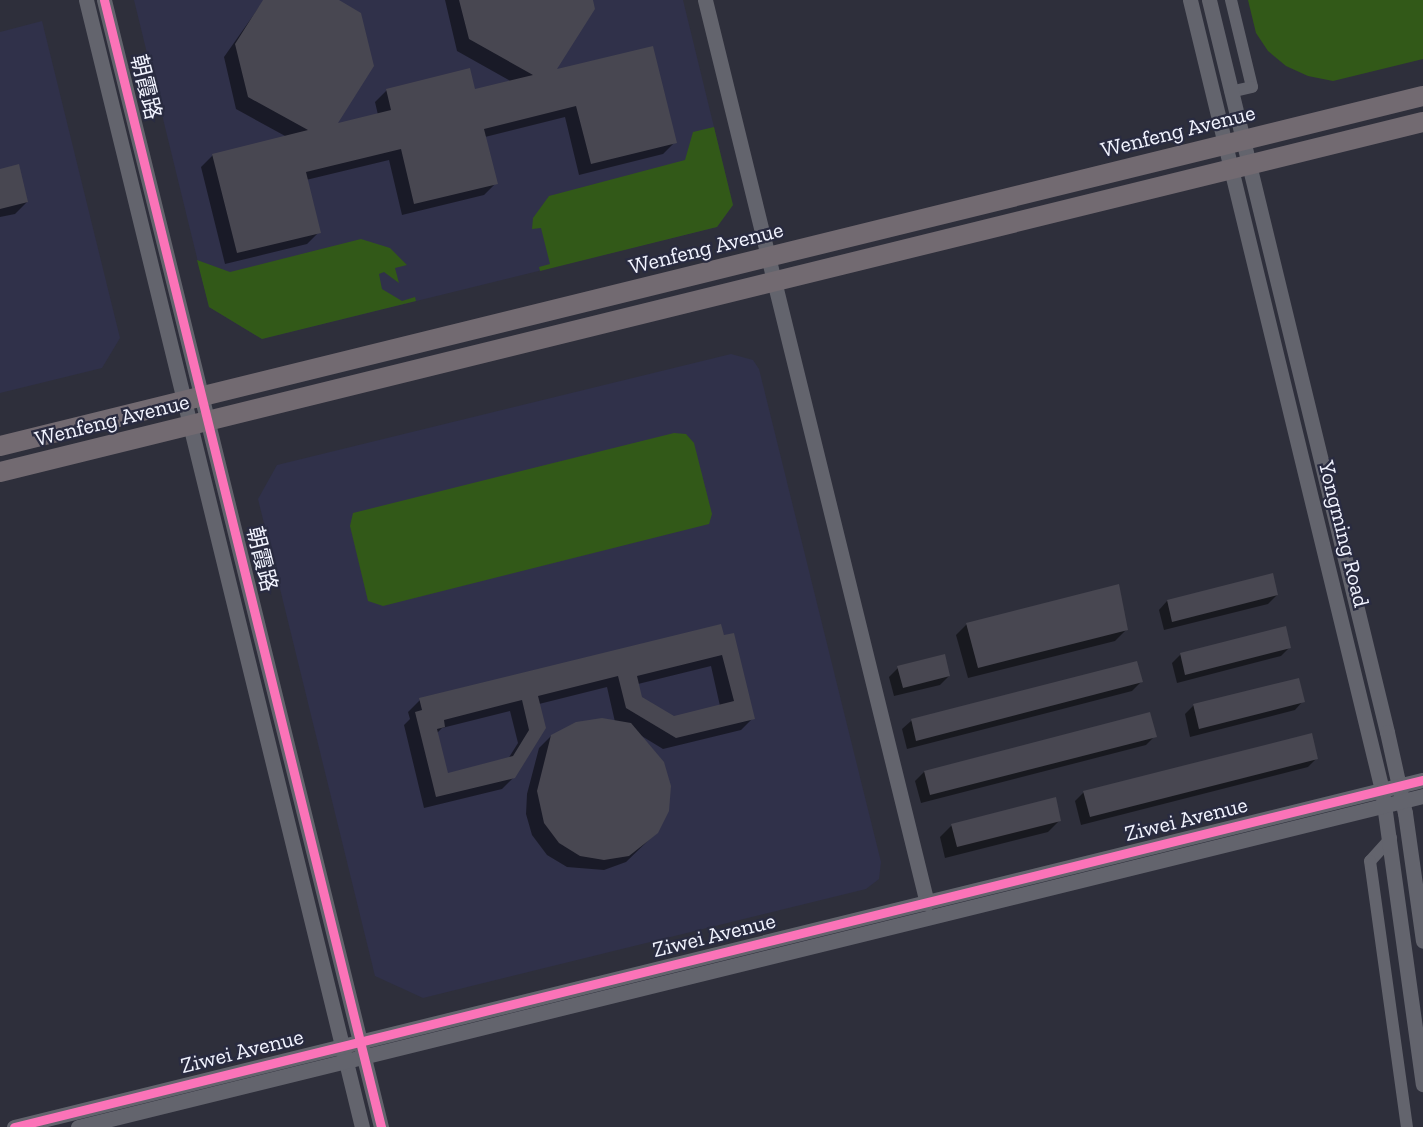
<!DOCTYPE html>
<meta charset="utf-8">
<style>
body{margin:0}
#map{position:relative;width:1423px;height:1127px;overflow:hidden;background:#2e2f3b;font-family:"Zilla Slab","Noto Sans SC",serif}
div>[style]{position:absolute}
.built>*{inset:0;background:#30314a}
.green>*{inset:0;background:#325918}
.shadow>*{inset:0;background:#0007}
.building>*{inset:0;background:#484751}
.minor>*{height:12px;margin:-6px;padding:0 6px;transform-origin:6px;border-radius:6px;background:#63646d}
.tertiary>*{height:15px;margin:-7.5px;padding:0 7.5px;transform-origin:7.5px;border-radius:7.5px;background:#63646d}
.primary>*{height:20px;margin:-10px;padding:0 10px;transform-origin:10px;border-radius:10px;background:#726a71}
.cycleway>*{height:9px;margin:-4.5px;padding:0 4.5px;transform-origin:4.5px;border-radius:4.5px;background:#fb73b8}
span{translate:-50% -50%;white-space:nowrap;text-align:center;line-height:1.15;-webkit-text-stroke:4.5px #292b40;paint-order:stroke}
.street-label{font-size:22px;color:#f1f3fe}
</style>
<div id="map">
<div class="built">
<i style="clip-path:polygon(134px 0,683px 0,733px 205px,717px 227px,262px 339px,209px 307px)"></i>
<i style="clip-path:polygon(42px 21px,120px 338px,102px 368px,0 393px,0 32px)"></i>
<i style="clip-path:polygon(731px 354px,753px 360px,759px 369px,881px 862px,879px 879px,866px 889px,423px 998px,375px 976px,258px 499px,277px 465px)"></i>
</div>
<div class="green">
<i style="clip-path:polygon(1248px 0,1423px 0,1423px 59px,1333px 81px,1308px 76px,1286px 66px,1268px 51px,1256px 33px)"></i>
<i style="clip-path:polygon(714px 127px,733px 205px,717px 227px,540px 271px,539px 267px,550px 264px,541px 228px,532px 229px,533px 218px,549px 196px,685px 160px,693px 132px)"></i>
<i style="clip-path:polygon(361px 239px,390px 248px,407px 265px,395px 268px,399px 283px,384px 272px,379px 274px,382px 289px,402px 301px,415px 297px,416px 301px,262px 339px,209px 307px,197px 260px,230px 272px)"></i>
<i style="clip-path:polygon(674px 433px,686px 434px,694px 443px,712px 514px,709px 524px,383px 606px,368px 601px,350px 526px,353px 513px)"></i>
</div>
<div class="shadow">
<i style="clip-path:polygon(264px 0,336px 0,335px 125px,378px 115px,375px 102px,387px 90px,474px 91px,512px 82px,457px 51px,445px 0,591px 0,554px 71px,675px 142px,663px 154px,579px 175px,565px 117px,485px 137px,496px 183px,484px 195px,402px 215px,389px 160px,306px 180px,319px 232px,307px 244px,225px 264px,201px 167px,213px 155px,287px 137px,236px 109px,224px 57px)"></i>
<i style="clip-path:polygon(0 170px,27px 202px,15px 214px,0 217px)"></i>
<i style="clip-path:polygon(1277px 595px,1268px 604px,1164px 630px,1159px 610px,1167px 601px)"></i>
<i style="clip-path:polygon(967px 624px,1126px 630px,1115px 641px,968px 678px,956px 635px)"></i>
<i style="clip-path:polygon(evenodd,720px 625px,753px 718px,741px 730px,663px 749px,640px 735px,657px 832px,626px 862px,604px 870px,567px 867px,547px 855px,532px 835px,526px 814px,527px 794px,539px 748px,551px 736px,615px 722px,607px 687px,539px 704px,514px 777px,502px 789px,424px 808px,404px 725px,410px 719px,408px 712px,420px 700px,720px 625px,711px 666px,720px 706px,674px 718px,641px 698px,638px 684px,711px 666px,720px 625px,510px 711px,518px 743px,508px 759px,447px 774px,436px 734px,442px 728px,510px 711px)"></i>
<i style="clip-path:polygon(1290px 647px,1281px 656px,1177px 683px,1172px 663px,1181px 654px)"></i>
<i style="clip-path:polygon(1136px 663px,1141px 682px,1132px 691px,907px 749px,902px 729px,911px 721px)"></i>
<i style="clip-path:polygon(898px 668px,949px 676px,940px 685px,894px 696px,889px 677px)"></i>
<i style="clip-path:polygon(1303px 701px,1295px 710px,1190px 737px,1185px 714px,1194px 705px)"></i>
<i style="clip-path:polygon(1155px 736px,1146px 745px,921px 803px,915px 781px,924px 772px)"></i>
<i style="clip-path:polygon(1317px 758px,1308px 767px,1081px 825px,1075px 801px,1084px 792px)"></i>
<i style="clip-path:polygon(1060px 820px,1048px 832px,945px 858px,940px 837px,952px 825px)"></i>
</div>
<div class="building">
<i style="clip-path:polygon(263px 0,339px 0,361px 13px,374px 66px,338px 123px,391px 110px,386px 89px,470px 68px,475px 89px,533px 75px,469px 39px,459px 0,593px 0,595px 9px,557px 69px,653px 46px,677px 143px,591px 164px,576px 106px,484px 129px,498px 184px,414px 204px,401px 149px,306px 172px,321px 233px,237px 253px,212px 154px,308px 130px,248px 97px,235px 44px)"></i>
<i style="clip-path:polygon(19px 164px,28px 202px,0 209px,0 169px)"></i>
<i style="clip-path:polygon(1273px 573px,1278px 595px,1172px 622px,1167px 600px)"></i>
<i style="clip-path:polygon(1119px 584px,1128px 630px,978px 668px,966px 623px)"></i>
<i style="clip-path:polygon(evenodd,721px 624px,724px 635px,734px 633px,755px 719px,676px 738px,626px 708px,618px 676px,538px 696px,546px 728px,515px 778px,436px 797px,415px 712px,422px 710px,419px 698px,721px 624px,722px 655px,734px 701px,674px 716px,642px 697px,637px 676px,722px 655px,721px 624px,522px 700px,529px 730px,513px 756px,448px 773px,437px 729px,445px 727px,444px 720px,522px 700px)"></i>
<i style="clip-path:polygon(1286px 626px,1291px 648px,1185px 675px,1180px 653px)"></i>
<i style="clip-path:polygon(945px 654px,950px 676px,903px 688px,897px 666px)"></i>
<i style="clip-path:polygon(1137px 661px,1143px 682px,916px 741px,911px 719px)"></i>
<i style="clip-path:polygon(1299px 678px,1305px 702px,1199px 729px,1193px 704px)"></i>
<i style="clip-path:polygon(1150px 712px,1157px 737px,930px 795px,924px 771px)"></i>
<i style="clip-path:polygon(602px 718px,631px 723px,664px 762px,671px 786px,669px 811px,658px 833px,629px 856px,604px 860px,580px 856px,559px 843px,544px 823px,537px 791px,551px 735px,576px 722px)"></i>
<i style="clip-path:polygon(1312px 733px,1318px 759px,1090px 817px,1083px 791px)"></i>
<i style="clip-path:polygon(1056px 797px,1061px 821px,957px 847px,951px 824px)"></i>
</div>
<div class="minor">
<i style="left:1231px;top:0;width:89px;rotate:76.4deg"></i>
<i style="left:1252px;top:87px;width:22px;rotate:167deg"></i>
<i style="left:1391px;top:838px;width:31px;rotate:132deg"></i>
<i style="left:1370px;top:861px;width:269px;rotate:82.1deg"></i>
</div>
<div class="tertiary">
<i style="left:86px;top:0;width:1160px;rotate:76.24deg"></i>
<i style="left:104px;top:0;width:1161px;rotate:76.19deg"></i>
<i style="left:705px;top:0;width:930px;rotate:76.19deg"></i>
<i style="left:1190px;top:0;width:813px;rotate:76.34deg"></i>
<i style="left:1382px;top:790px;width:297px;rotate:82.1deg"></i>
<i style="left:1209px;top:0;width:753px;rotate:76.33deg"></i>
<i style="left:1387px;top:732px;width:83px;rotate:77.5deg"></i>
<i style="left:1405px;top:813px;width:129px;rotate:82deg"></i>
<i style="left:14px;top:1127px;width:1451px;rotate:-13.84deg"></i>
<i style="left:78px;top:1127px;width:1385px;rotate:-13.83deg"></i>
</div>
<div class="primary">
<i style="left:0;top:446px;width:1465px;rotate:-13.82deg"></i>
<i style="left:0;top:472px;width:1465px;rotate:-13.82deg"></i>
</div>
<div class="cycleway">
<i style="left:104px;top:0;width:1161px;rotate:76.19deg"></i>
<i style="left:14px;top:1127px;width:1451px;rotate:-13.84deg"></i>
</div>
<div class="street-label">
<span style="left:146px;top:87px;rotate:76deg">朝霞路</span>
<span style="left:1178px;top:131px;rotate:-14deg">Wenfeng Avenue</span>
<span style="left:706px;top:248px;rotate:-14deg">Wenfeng Avenue</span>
<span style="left:112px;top:420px;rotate:-14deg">Wenfeng Avenue</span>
<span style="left:1344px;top:534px;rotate:76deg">Yongming Road</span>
<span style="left:262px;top:559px;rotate:76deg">朝霞路</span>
<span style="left:1186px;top:819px;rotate:-14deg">Ziwei Avenue</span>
<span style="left:714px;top:935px;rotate:-14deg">Ziwei Avenue</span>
<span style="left:242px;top:1051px;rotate:-14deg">Ziwei Avenue</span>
</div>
</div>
